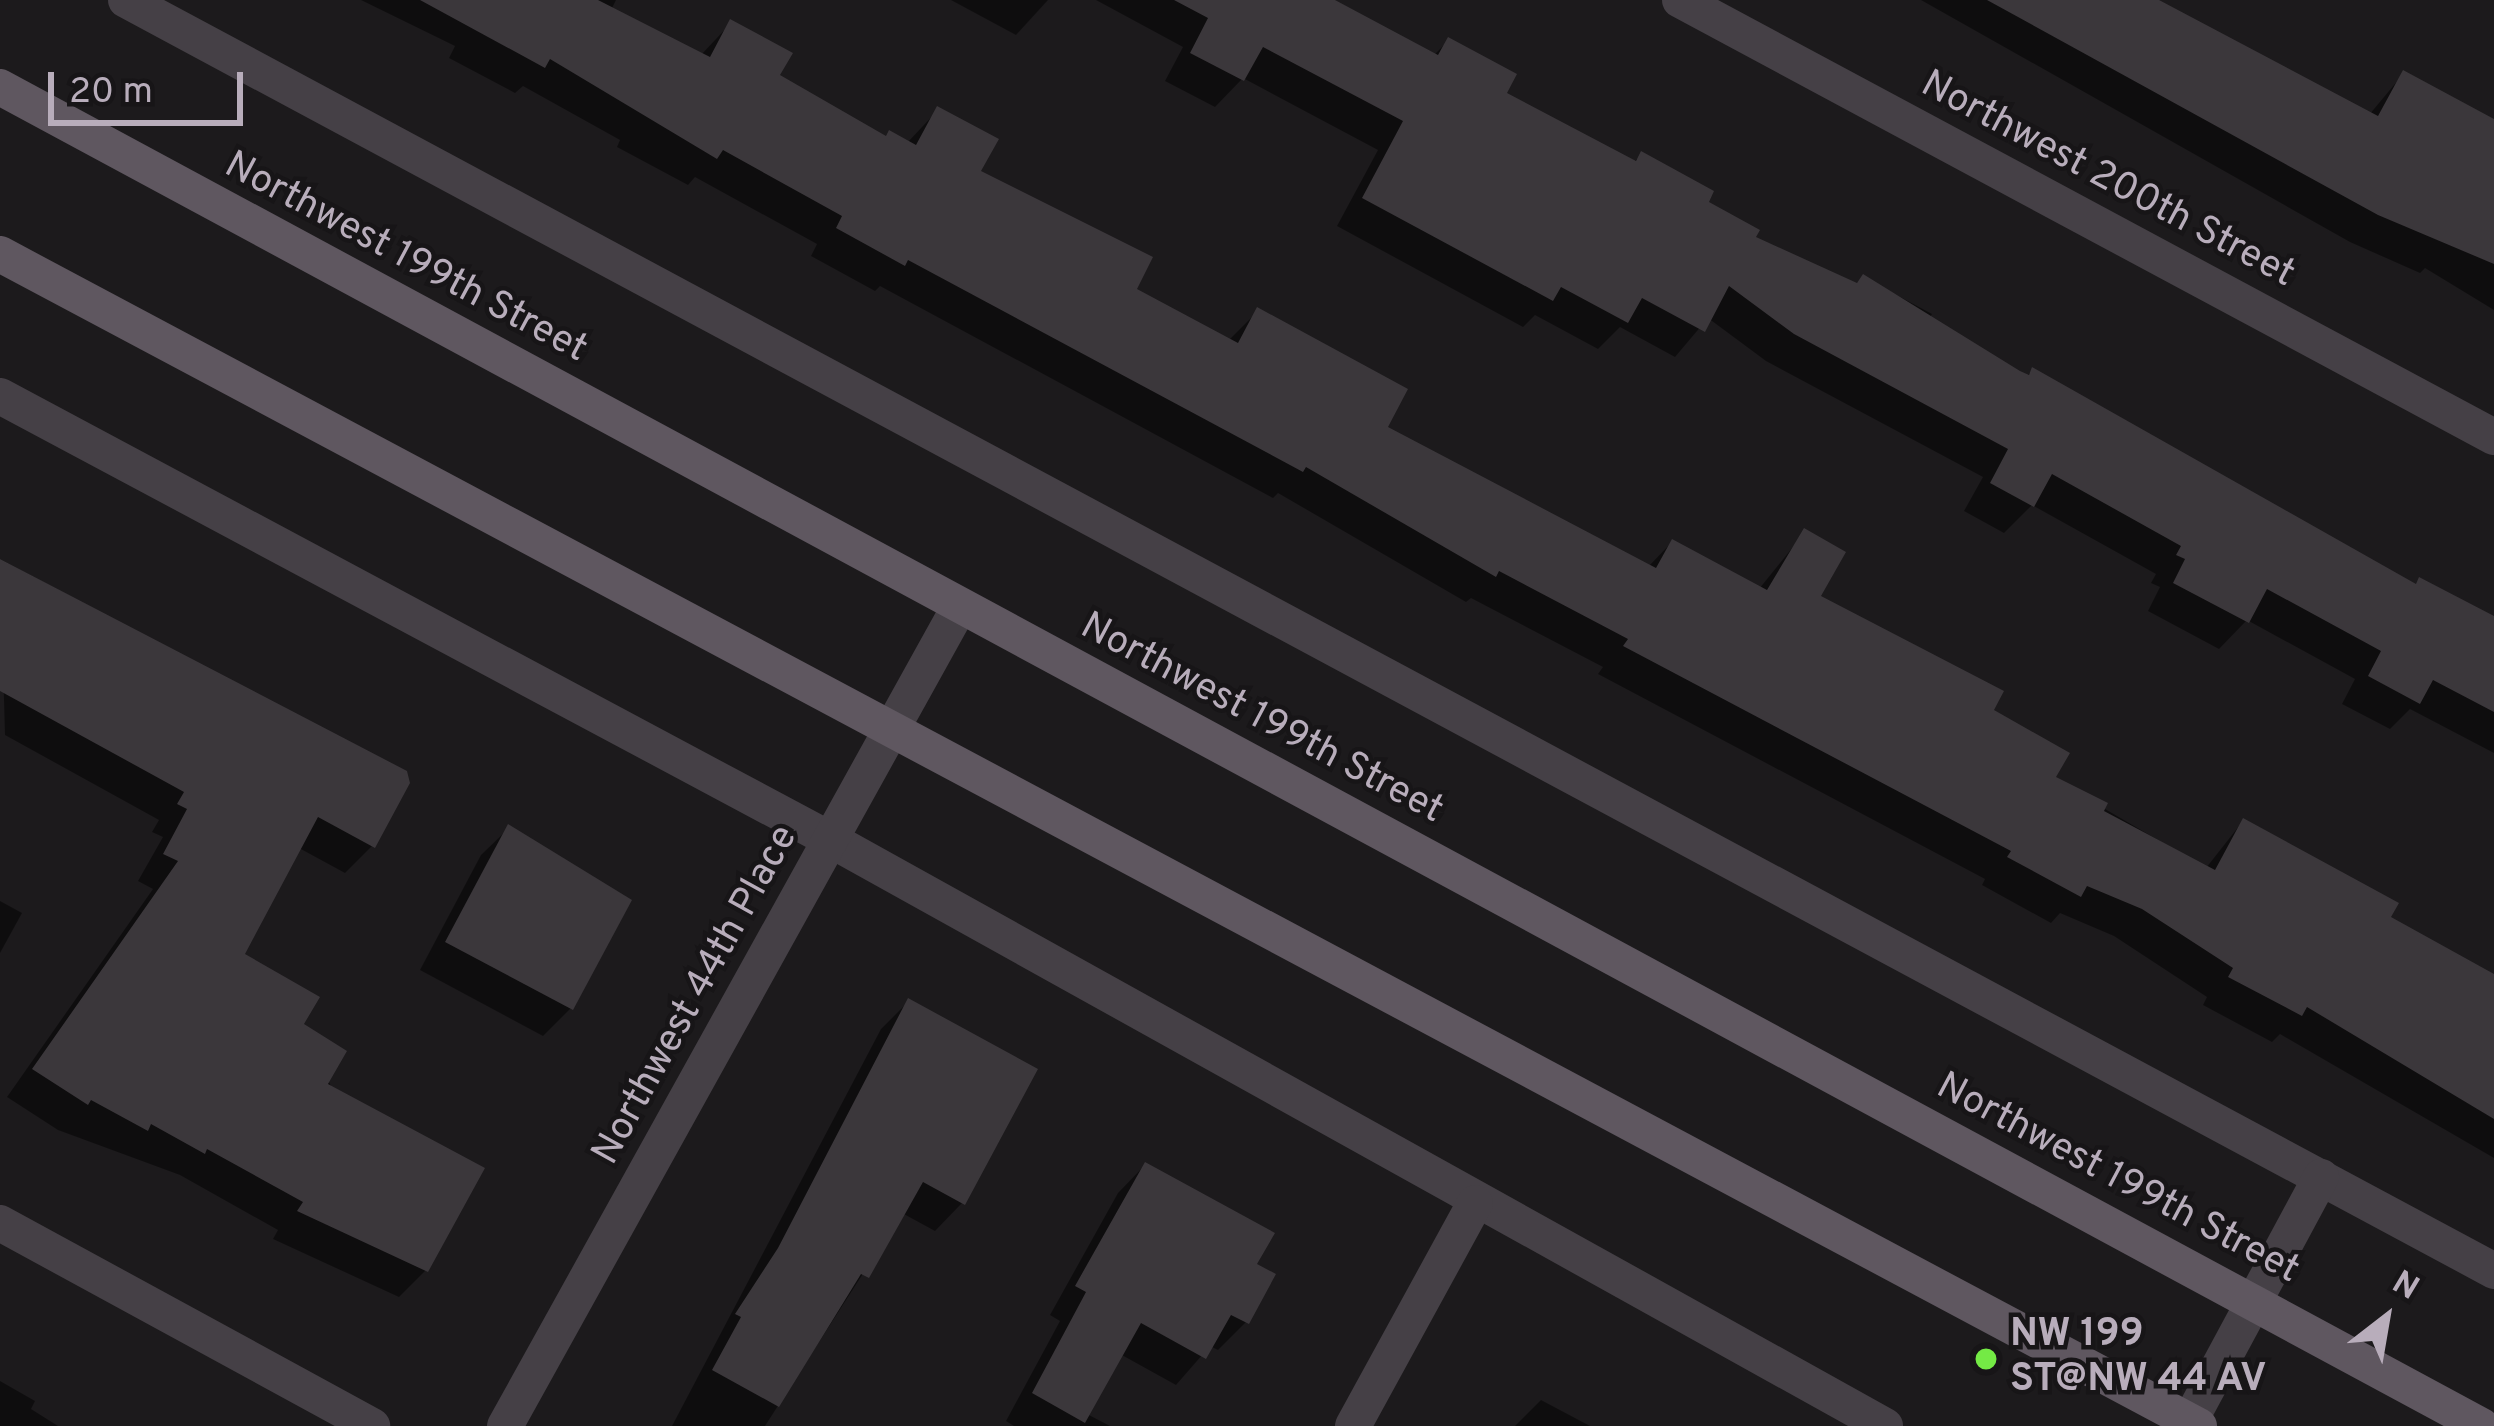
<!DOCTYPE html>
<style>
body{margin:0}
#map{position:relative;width:2494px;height:1426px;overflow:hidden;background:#1c1a1c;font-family:Overpass,sans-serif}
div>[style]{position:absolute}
.shadow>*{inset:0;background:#0007}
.building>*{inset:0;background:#3b373b}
.street>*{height:36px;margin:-18px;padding:0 18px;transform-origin:18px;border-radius:18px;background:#454046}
.primary>*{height:36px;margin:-18px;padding:0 18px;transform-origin:18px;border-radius:18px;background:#5f5760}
.dots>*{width:33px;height:33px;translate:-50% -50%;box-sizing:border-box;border:6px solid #171517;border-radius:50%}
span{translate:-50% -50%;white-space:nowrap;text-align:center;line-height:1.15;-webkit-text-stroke:9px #171517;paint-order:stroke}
.street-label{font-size:39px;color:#b8adbb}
.poi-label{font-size:39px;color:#b8adbb;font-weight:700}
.left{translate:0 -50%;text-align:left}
.north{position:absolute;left:2326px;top:1258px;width:120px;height:120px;-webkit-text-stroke:9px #171517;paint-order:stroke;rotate:31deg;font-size:33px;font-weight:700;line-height:48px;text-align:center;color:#b8adbb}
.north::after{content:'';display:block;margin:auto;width:42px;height:54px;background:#b8adbb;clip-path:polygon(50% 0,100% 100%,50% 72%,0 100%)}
.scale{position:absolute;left:48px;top:72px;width:195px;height:54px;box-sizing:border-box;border:6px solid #b8adbb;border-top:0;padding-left:15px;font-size:36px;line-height:42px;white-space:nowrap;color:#b8adbb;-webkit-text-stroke:9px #171517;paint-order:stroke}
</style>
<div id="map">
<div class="shadow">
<i style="clip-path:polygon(361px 0,616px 0,611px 10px,700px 56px,731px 23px,776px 77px,885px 138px,907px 143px,938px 110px,977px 172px,1133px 290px,1228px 341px,1258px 311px,1384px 429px,1648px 567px,1672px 542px,1759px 589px,1805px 532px,1817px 597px,1990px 711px,2052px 778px,2206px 868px,2243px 821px,2387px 918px,2494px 977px,2494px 1158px,2280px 1034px,2272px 1042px,2203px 1005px,2207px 997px,2114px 936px,2060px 913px,2051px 923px,1982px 885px,1985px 879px,1598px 674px,1603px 667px,1471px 598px,1466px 602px,1278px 493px,1273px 498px,880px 286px,875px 291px,811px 256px,817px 244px,695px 177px,688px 185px,617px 147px,620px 140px,523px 86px,515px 93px,449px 58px,455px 46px)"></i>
<i style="clip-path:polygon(951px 0,1048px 0,1016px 35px)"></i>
<i style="clip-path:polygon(1096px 0,1334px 0,1433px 56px,1448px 41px,1503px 94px,1633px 163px,1641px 155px,1752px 238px,1855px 285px,1863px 277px,1932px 314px,1926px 323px,2026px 377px,2033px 370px,2414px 586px,2494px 620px,2494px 753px,2410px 709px,2390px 729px,2342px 704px,2355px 679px,2247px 620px,2219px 649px,2148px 611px,2160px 587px,2151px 583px,2156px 574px,2032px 505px,2004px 533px,1964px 511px,1983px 477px,1766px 361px,1708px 318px,1675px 357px,1620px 327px,1598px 349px,1535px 315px,1523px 327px,1337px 226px,1378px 150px,1243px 78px,1215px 107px,1165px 81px,1183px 47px)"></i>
<i style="clip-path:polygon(1921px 0,2156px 0,2369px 115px,2404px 73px,2494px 122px,2494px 310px,2425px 268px,2420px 273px,2350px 242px)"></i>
<i style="clip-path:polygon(0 559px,404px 773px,372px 846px,345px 873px,299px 848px,241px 955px,300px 1026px,426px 1270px,399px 1297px,273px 1239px,278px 1230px,180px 1175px,58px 1130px,7px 1097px,153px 889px,138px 881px,163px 837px,152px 832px,159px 820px,5px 735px)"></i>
<i style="clip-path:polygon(509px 828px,571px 1008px,543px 1036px,420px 970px,481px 855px)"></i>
<i style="clip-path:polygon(0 901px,22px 913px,0 953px)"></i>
<i style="clip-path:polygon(908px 1002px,962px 1203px,935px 1231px,902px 1213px,765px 1426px,672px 1426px,881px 1029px)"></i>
<i style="clip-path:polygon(1145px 1165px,1253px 1265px,1246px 1322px,1218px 1350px,1210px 1346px,1176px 1385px,1120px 1354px,1087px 1414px,1110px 1426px,1014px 1426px,1006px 1421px,1060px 1321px,1050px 1315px,1118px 1193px)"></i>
<i style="clip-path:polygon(0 1381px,35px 1401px,31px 1409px,58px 1426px,0 1426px)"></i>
<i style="clip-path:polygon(1541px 1400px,1590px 1426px,1515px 1426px)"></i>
</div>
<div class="building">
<i style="clip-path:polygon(420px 0,598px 0,710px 57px,730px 19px,793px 53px,780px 75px,886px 136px,889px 130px,916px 145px,937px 106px,999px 139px,981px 171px,1153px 257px,1137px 289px,1238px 343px,1257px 307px,1408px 389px,1388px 427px,1656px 568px,1672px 539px,1767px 590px,1804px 528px,1846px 552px,1821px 596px,2004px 691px,1994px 710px,2070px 753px,2056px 777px,2108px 803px,2104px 811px,2215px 870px,2243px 818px,2399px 903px,2391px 917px,2494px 974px,2494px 1119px,2307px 1007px,2302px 1016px,2228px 977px,2233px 968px,2142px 909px,2087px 886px,2081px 897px,2007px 857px,2011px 851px,1623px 646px,1628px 639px,1499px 571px,1496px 577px,1306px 467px,1303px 472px,908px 260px,905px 266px,836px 228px,842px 216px,723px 150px,717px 159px,550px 59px,545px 68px)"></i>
<i style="clip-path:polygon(1174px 0,1335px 0,1438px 55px,1448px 37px,1517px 74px,1507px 93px,1636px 161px,1641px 151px,1714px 191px,1709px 202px,1760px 230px,1756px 237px,1857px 283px,1863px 274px,2020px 371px,2029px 375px,2032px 367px,2416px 584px,2419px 577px,2494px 616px,2494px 712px,2433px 680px,2420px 704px,2368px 676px,2381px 651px,2267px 589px,2249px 623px,2173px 583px,2185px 559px,2176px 555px,2181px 546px,2052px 474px,2034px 507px,1990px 483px,2008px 449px,1794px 334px,1729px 286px,1705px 332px,1642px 298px,1628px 323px,1561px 287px,1553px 301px,1362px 198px,1403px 121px,1263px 47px,1244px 81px,1190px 53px,1208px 18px)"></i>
<i style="clip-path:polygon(1987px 0,2159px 0,2378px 116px,2403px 70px,2494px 119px,2494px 264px,2378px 215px)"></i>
<i style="clip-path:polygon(0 559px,407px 771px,410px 783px,375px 848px,318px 817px,245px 954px,320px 997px,304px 1024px,347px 1051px,328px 1084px,485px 1168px,428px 1272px,297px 1211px,303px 1202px,207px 1149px,205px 1154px,151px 1124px,148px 1131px,91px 1100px,88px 1105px,32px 1069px,178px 861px,163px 854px,187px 809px,177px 804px,184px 792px,0 691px)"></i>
<i style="clip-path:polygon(508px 824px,632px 900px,573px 1010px,445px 942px)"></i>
<i style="clip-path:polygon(908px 998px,1038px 1069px,965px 1205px,923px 1182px,869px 1278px,861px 1274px,779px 1407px,712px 1370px,741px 1317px,735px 1314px,778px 1248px)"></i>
<i style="clip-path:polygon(1145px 1162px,1275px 1233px,1257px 1264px,1276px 1274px,1249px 1324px,1231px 1315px,1206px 1359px,1141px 1323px,1085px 1423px,1032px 1393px,1086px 1292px,1075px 1286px)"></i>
</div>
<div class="street">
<i style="left:126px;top:0;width:2688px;rotate:28.22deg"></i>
<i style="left:1680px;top:0;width:924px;rotate:28.23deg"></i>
<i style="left:0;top:396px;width:942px;rotate:28.12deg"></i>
<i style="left:831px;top:840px;width:1206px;rotate:29.07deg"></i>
<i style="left:0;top:1223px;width:424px;rotate:28.6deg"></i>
<i style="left:505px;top:1426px;width:938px;rotate:-60.98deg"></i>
<i style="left:1353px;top:1426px;width:254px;rotate:-61.3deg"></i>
<i style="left:2187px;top:1426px;width:283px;rotate:-61.7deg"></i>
</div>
<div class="primary">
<i style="left:0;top:87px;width:2820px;rotate:28.35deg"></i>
<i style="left:0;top:254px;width:2492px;rotate:28.06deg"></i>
</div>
<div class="dots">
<i style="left:1986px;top:1359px;background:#74ea45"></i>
</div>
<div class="street-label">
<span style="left:2107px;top:181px;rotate:28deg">Northwest 200th Street</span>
<span style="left:405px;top:259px;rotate:28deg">Northwest 199th Street</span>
<span style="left:1261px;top:720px;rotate:28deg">Northwest 199th Street</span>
<span style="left:697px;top:996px;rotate:-61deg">Northwest 44th Place</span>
<span style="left:2117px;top:1180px;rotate:28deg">Northwest 199th Street</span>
</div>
<div class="poi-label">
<span class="left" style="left:2010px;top:1359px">NW 199<br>ST@NW 44 AV</span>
</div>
<div class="north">N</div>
<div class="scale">20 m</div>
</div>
